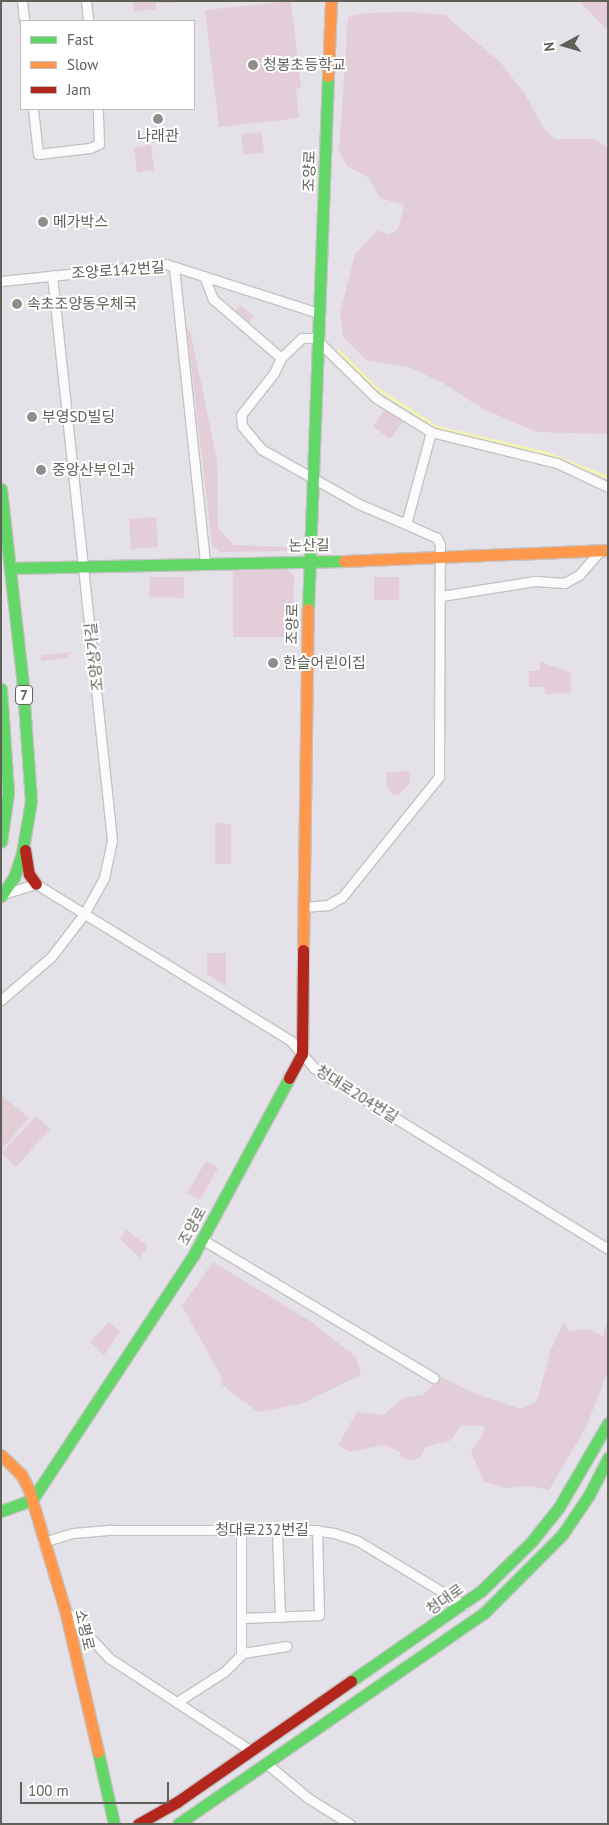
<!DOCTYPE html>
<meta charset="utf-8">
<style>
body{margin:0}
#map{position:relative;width:609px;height:1825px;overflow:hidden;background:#e4e2e8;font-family:"PT Sans","Noto Sans KR",sans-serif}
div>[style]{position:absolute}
.green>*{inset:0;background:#e3cdd8}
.stream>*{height:3px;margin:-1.5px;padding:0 1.5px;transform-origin:1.5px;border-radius:1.5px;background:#f3f5b3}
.roads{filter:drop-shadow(1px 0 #c3c3c2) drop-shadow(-1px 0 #c3c3c2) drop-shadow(0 1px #c3c3c2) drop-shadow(0 -1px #c3c3c2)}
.street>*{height:9px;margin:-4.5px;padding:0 4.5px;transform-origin:4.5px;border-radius:4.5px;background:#fbfbfc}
.fast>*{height:11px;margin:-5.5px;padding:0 5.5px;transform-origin:5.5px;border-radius:5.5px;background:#63d668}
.slow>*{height:11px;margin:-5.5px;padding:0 5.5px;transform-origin:5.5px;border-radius:5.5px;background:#ff974d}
.jam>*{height:11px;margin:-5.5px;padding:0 5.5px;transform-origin:5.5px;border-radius:5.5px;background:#b3261e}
.dots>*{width:14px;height:14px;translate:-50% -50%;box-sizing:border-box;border:2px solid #fff;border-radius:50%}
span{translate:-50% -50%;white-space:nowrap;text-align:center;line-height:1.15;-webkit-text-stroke:4px #fff;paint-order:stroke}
.shield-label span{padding:1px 4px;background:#fff;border:1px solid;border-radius:4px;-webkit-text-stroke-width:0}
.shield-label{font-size:14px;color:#5f6058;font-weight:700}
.poi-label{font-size:15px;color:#5f6058}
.left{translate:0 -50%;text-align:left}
.street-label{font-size:15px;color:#5f6058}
.frame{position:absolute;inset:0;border:2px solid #5f6058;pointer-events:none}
.legend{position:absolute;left:20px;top:20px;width:175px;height:90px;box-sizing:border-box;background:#fff;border:1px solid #bfbfbc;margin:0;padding:6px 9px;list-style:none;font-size:15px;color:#5f6058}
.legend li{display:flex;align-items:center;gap:10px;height:25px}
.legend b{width:25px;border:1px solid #bfbfbc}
.north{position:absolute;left:539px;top:20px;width:50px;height:50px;-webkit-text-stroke:4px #fff;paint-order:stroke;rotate:264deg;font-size:14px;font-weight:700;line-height:20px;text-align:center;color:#5f6058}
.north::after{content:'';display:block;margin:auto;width:18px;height:22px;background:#5f6058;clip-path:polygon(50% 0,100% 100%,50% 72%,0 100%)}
.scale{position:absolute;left:20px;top:1782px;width:149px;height:22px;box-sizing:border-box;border:2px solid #5f6058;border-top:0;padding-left:6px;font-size:15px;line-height:18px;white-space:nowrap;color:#5f6058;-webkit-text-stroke:4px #fff;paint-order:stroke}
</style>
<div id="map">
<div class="green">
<i style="clip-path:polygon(133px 1px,175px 1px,176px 3px,156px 3px,156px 9px,134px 12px)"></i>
<i style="clip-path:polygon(291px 1px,301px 88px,296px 89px,299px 118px,219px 127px,205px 10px)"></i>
<i style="clip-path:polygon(579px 1px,608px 1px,608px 31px)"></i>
<i style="clip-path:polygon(410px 12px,445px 15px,501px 63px,524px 93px,545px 130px,555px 139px,593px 139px,608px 147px,608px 434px,537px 432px,483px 409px,443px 383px,409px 367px,366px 360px,343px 337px,340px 313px,355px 254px,378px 230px,389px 235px,398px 229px,404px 205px,380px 198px,369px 178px,347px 166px,339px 151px,348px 17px,367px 13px)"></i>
<i style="clip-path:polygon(261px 132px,264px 152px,244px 155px,241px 134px)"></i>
<i style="clip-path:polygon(151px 145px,154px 170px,137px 172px,134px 147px)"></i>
<i style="clip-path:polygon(240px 305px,254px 316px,249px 323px,235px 311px)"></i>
<i style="clip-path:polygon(187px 330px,190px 330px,217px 460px,218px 528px,234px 545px,288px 547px,286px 551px,220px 552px,212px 545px)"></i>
<i style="clip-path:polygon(385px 408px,404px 420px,390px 439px,373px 427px)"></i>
<i style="clip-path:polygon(156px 517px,158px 547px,131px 549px,129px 519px)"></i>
<i style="clip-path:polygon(288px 570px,294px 576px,293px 637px,233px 637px,233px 571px)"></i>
<i style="clip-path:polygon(150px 577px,184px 577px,184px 598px,149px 597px)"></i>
<i style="clip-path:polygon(374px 577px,399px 577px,399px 600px,374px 600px)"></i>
<i style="clip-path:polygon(73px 652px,66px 658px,40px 661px,42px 655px)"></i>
<i style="clip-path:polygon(540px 662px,571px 672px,571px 693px,545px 694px,544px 687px,529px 687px,529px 671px,540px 671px)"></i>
<i style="clip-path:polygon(409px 771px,410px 783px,398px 796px,391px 793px,387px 786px,386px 772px)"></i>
<i style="clip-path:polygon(215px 823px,231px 824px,231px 864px,215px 864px)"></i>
<i style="clip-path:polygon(207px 953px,226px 953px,226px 986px,207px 974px)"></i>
<i style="clip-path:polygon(1px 1095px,29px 1118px,1px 1150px)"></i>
<i style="clip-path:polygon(36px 1116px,50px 1129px,16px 1167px,1px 1153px)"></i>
<i style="clip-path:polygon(206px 1161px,218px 1168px,200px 1200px,187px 1193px)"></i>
<i style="clip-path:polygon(126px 1230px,148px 1246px,140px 1258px,120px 1239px)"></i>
<i style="clip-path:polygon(213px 1262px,313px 1323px,356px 1357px,361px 1375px,301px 1404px,258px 1412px,221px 1384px,221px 1376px,182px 1306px)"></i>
<i style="clip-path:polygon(608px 1319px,607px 1374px,586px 1427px,549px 1490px,529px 1486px,508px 1488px,484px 1482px,471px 1452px,485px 1430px,483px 1426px,461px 1426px,450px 1441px,425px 1447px,422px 1456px,413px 1461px,400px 1457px,400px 1452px,384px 1445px,349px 1452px,338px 1445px,357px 1412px,383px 1415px,404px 1398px,423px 1395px,441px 1377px,476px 1394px,521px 1409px,537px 1401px,550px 1352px,563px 1323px,570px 1331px,588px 1329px,603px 1336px)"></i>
<i style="clip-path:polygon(109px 1322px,120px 1332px,104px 1355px,90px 1342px)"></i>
</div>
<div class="stream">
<i style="left:338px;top:350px;width:52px;rotate:45deg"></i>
<i style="left:375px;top:387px;width:74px;rotate:32.8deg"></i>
<i style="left:437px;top:427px;width:110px;rotate:13.2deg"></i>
<i style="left:544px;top:452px;width:69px;rotate:21.3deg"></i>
</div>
<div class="roads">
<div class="street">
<i style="left:22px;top:1px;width:20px;rotate:84deg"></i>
<i style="left:86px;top:1px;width:20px;rotate:84deg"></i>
<i style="left:33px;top:109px;width:45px;rotate:83.7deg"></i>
<i style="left:38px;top:154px;width:52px;rotate:-6.6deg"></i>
<i style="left:90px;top:148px;width:10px;rotate:-24deg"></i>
<i style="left:99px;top:144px;width:35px;rotate:-92deg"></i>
<i style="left:174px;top:267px;width:298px;rotate:84deg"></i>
<i style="left:204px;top:276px;width:25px;rotate:69deg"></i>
<i style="left:213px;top:299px;width:90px;rotate:40.9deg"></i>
<i style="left:281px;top:358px;width:17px;rotate:115deg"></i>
<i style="left:274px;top:373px;width:53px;rotate:128.2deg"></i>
<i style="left:241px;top:415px;width:11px;rotate:85deg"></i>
<i style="left:242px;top:426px;width:30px;rotate:50deg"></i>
<i style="left:261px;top:449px;width:112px;rotate:29.3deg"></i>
<i style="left:359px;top:504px;width:51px;rotate:23.1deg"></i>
<i style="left:1px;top:281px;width:166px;rotate:-5.9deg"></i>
<i style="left:166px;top:264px;width:161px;rotate:17.8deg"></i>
<i style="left:318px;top:341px;width:81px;rotate:44.5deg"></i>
<i style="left:376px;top:398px;width:65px;rotate:31.7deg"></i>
<i style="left:431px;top:432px;width:130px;rotate:13.8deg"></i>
<i style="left:557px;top:463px;width:56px;rotate:25.2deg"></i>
<i style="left:281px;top:358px;width:29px;rotate:-44deg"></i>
<i style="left:302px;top:338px;width:16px"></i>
<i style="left:441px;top:596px;width:95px;rotate:-9.1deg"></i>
<i style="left:535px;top:581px;width:29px;rotate:4deg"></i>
<i style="left:564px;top:583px;width:17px;rotate:-28deg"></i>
<i style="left:579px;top:575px;width:33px;rotate:-49deg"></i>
<i style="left:3px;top:894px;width:34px;rotate:-17deg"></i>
<i style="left:36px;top:884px;width:298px;rotate:31.6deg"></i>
<i style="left:290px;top:1040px;width:37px;rotate:49deg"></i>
<i style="left:314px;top:1068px;width:345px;rotate:31.6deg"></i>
<i style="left:304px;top:907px;width:24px;rotate:-5deg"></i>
<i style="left:328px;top:905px;width:16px;rotate:-30deg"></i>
<i style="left:342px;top:897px;width:154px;rotate:-51.1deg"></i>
<i style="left:439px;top:777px;width:232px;rotate:-89.8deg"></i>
<i style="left:440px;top:545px;width:8px;rotate:-113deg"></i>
<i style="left:437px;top:538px;width:34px;rotate:-156deg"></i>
<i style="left:406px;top:524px;width:95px;rotate:-74.8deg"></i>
<i style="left:1px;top:1000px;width:66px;rotate:-40.7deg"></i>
<i style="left:51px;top:957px;width:54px;rotate:-52.5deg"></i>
<i style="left:84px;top:914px;width:41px;rotate:-60.9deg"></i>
<i style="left:104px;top:878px;width:39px;rotate:-78deg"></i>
<i style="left:112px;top:840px;width:568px;rotate:-96.06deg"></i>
<i style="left:203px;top:1240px;width:269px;rotate:30.9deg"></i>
<i style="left:277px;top:1530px;width:87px;rotate:88deg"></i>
<i style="left:43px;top:1542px;width:31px;rotate:-17deg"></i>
<i style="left:73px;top:1533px;width:38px;rotate:-5deg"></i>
<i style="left:111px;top:1530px;width:202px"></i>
<i style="left:313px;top:1530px;width:21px;rotate:8deg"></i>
<i style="left:334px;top:1533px;width:25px;rotate:18deg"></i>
<i style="left:358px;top:1541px;width:124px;rotate:31.1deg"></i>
<i style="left:67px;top:1612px;width:62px;rotate:47.6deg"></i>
<i style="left:109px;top:1658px;width:170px;rotate:33.2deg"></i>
<i style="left:242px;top:1618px;width:77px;rotate:-2.2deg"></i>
<i style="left:319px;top:1615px;width:85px;rotate:-91.3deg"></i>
<i style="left:241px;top:1655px;width:125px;rotate:-90deg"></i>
<i style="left:177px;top:1702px;width:56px;rotate:-32.6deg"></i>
<i style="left:224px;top:1672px;width:27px;rotate:-45deg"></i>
<i style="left:243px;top:1653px;width:44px;rotate:-9.2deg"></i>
<i style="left:266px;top:1763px;width:55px;rotate:39.8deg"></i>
<i style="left:308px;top:1798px;width:49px;rotate:31.8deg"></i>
</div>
<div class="fast">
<i style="left:1px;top:489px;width:187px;rotate:83.6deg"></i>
<i style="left:22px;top:675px;width:126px;rotate:85.9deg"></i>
<i style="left:31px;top:801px;width:53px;rotate:99.8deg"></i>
<i style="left:22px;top:853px;width:25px;rotate:108deg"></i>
<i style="left:14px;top:877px;width:23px;rotate:124deg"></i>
<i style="left:10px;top:568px;width:334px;rotate:-1.2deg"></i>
<i style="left:308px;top:609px;width:533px;rotate:-87.85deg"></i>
<i style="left:1px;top:689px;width:104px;rotate:86.1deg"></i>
<i style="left:8px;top:793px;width:49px;rotate:98.1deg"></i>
<i style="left:1px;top:1511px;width:33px;rotate:-20deg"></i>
<i style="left:32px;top:1500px;width:295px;rotate:-56.6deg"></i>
<i style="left:194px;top:1254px;width:200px;rotate:-61.6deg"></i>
<i style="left:351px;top:1681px;width:158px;rotate:-34.7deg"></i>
<i style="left:481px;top:1591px;width:71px;rotate:-44.4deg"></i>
<i style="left:532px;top:1541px;width:43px;rotate:-51.5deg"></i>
<i style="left:559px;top:1507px;width:97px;rotate:-59.7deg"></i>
<i style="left:98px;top:1752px;width:74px;rotate:77.5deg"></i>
<i style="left:178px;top:1824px;width:372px;rotate:-34.6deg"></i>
<i style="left:484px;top:1613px;width:110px;rotate:-45deg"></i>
<i style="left:562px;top:1535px;width:48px;rotate:-56deg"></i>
<i style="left:589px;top:1495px;width:42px;rotate:-62.8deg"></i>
</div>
<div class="slow">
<i style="left:328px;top:76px;width:75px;rotate:-87.7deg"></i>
<i style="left:344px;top:561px;width:264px;rotate:-2.4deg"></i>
<i style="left:303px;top:950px;width:341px;rotate:-89.2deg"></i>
<i style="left:1px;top:1455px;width:28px;rotate:44deg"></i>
<i style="left:21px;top:1474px;width:18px;rotate:63deg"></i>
<i style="left:29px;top:1490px;width:125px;rotate:73.3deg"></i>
<i style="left:65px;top:1610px;width:146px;rotate:76.9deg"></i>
</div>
<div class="jam">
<i style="left:25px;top:850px;width:24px;rotate:81deg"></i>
<i style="left:29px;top:874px;width:12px;rotate:55deg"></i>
<i style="left:289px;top:1078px;width:27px;rotate:-62deg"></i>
<i style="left:302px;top:1054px;width:104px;rotate:-89.4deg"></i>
<i style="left:138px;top:1824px;width:45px;rotate:-29.4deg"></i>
<i style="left:177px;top:1802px;width:212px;rotate:-34.8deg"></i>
</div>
</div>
<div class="dots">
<i style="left:253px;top:65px;background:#8e8e8a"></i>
<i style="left:158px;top:119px;background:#8e8e8a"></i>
<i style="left:43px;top:222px;background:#8e8e8a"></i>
<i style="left:17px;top:304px;background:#8e8e8a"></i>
<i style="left:32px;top:417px;background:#8e8e8a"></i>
<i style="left:41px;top:470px;background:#8e8e8a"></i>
<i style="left:273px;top:663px;background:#8e8e8a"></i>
</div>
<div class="shield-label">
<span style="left:24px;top:695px">7</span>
</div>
<div class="poi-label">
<span class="left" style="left:263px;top:65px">청봉초등학교</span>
<span style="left:158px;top:136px">나래관</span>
<span class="left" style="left:53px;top:222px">메가박스</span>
<span class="left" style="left:27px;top:304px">속초조양동우체국</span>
<span class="left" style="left:42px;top:417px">부영SD빌딩</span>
<span class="left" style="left:52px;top:470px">중앙산부인과</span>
<span class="left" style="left:283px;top:663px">한슬어린이집</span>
</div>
<div class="street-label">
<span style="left:309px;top:171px;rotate:-88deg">조양로</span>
<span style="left:118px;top:270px;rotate:-4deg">조양로142번길</span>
<span style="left:309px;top:545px;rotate:-1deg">논산길</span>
<span style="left:292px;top:624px;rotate:-89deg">조양로</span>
<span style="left:94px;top:657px;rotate:-96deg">조양상가길</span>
<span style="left:357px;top:1094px;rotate:32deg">청대로204번길</span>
<span style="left:192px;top:1226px;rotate:-61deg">조양로</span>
<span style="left:262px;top:1530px">청대로232번길</span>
<span style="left:445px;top:1599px;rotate:-36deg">청대로</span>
<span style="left:85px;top:1630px;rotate:77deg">소평로</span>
</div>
<div class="frame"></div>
<ul class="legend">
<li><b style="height:6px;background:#63d668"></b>Fast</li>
<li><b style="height:6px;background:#ff974d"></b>Slow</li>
<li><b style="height:6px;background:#b3261e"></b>Jam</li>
</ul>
<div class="north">N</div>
<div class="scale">100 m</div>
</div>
